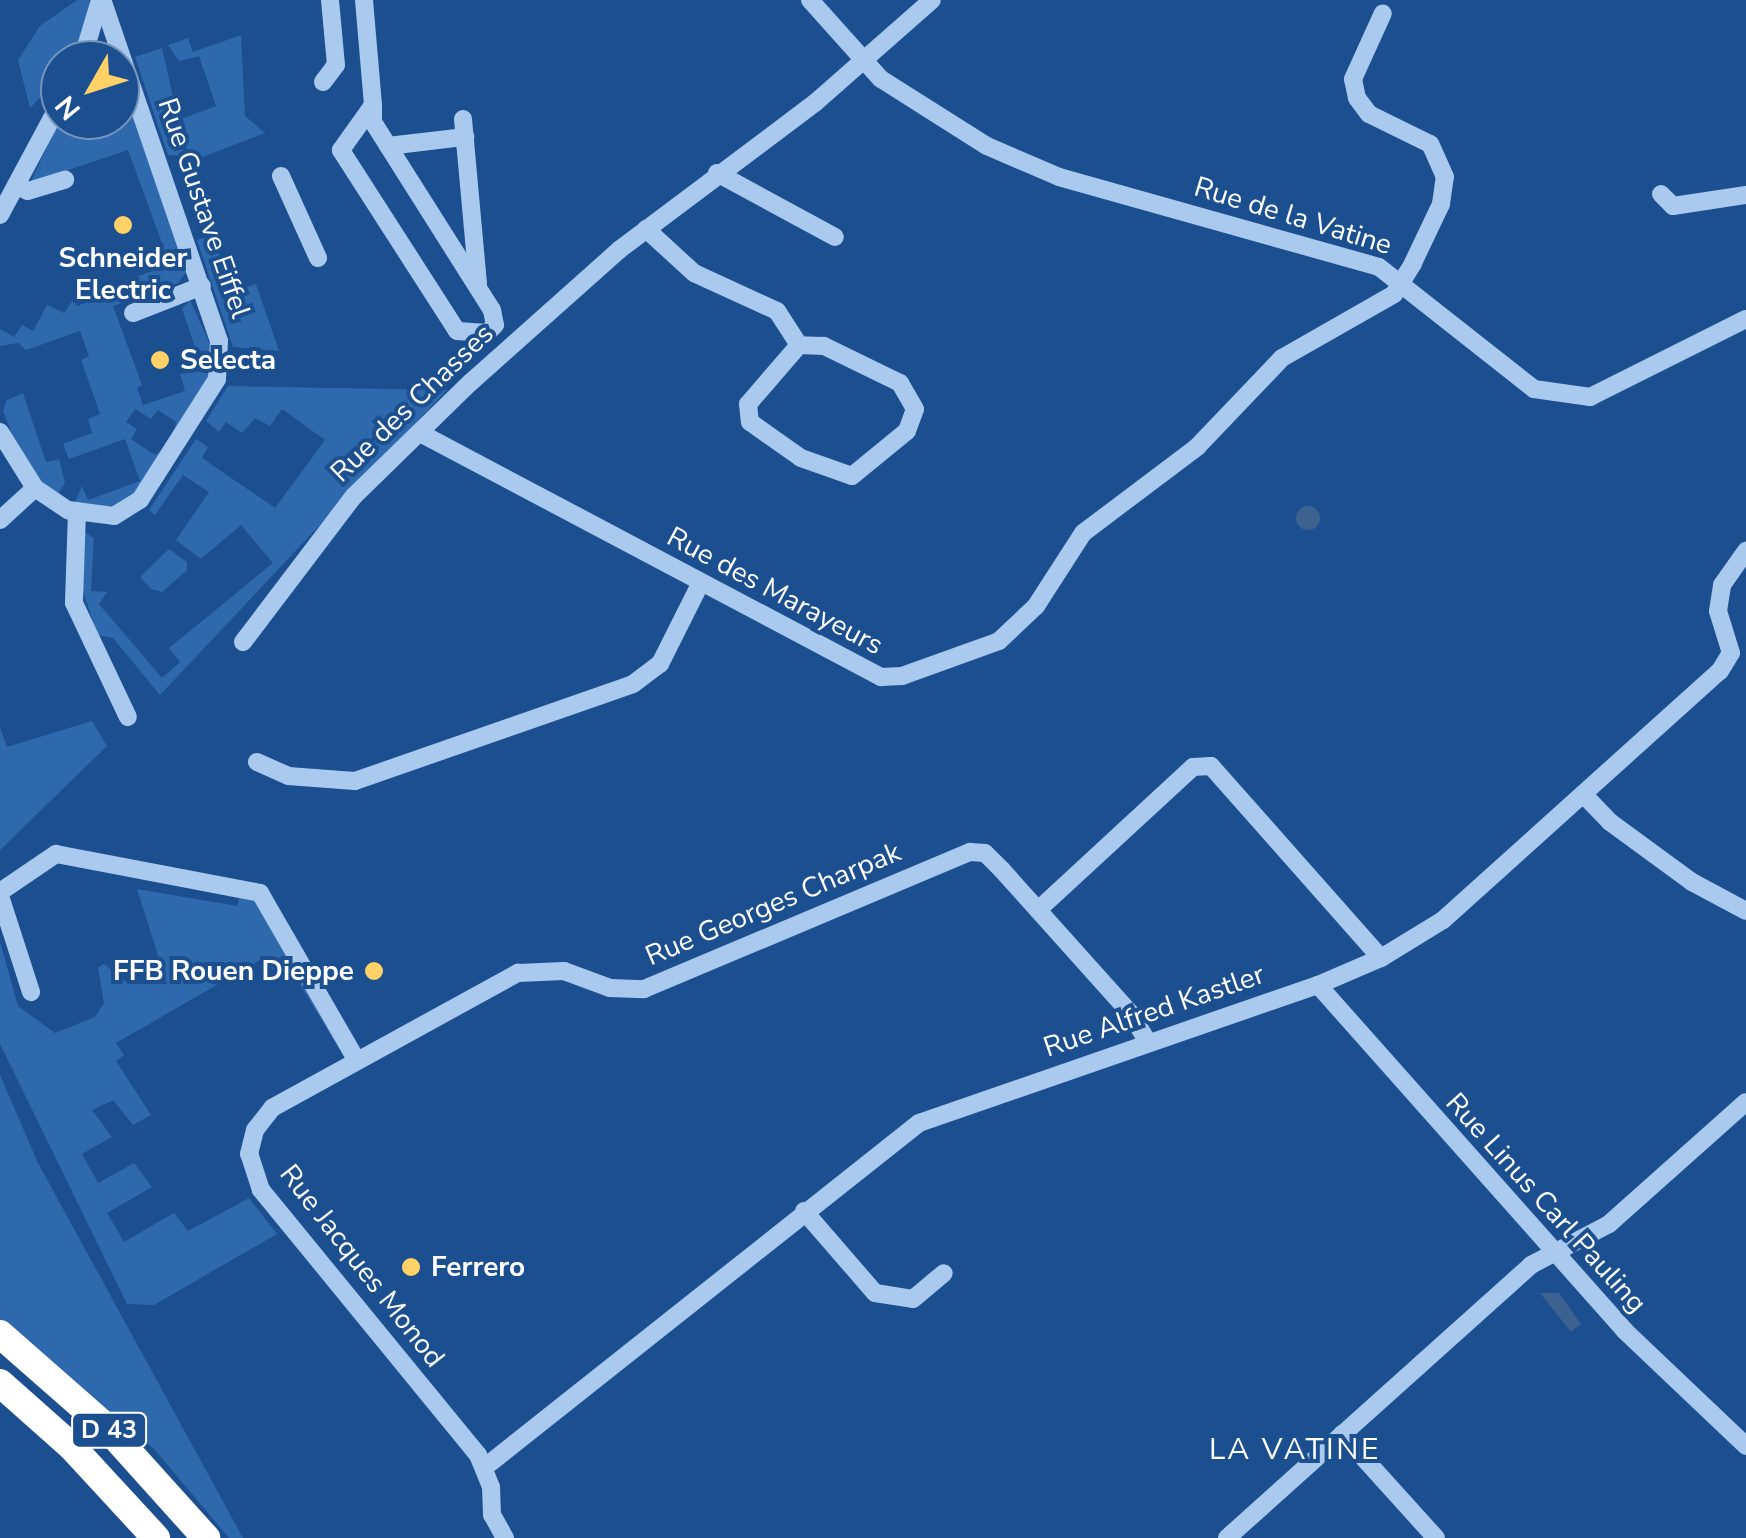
<!DOCTYPE html>
<style>
body{margin:0}
#map{position:relative;width:1746px;height:1538px;overflow:hidden;background:#1b4f8f;font-family:"Nunito Sans",sans-serif}
div>[style]{position:absolute}
.green>*{inset:0;background:#2e69ad}
.water>*{inset:0;background:#3c6290}
.round{border-radius:50%}
.minor>*{height:18px;margin:-9px;padding:0 9px;transform-origin:9px;border-radius:9px;background:#a9c9ee}
.highway>*{height:28px;margin:-14px;padding:0 14px;transform-origin:14px;border-radius:14px;background:#fff}
.dots>*{width:28px;height:28px;translate:-50% -50%;box-sizing:border-box;border:5px solid #1b4f8f;border-radius:50%}
span{translate:-50% -50%;white-space:nowrap;text-align:center;line-height:1.15;-webkit-text-stroke:8px #1b4f8f;paint-order:stroke}
.shield-label span{padding:2px 8px;background:#1b4f8f;border:2px solid;border-radius:8px;-webkit-text-stroke-width:0}
.shield-label{font-size:25px;color:#fff;font-weight:700}
.street-label{font-size:28px;color:#fff}
.poi-label{font-size:28px;color:#fff;font-weight:700}
.left{translate:0 -50%;text-align:left}
.right{translate:-100% -50%;text-align:right}
.neighbourhood-label{font-size:30px;color:#fff;letter-spacing:2.5px}
.north{position:absolute;left:40px;top:40px;width:100px;height:100px;box-sizing:border-box;background:#1b4f8f;border:2px solid #7695bc;border-radius:50%;rotate:231deg;font-size:28px;font-weight:700;line-height:40px;text-align:center;color:#fff}
.north::after{content:'';display:block;margin:auto;width:35px;height:45px;background:#ffd166;clip-path:polygon(50% 0,100% 100%,50% 72%,0 100%)}
</style>
<div id="map">
<div class="green">
<i style="clip-path:polygon(77px 0,89px 0,90px 22px,71px 60px,60px 60px,60px 77px,30px 108px,18px 60px,40px 26px)"></i>
<i style="clip-path:polygon(241px 35px,245px 116px,265px 133px,200px 158px,168px 155px,135px 57px,162px 48px,178px 118px,184px 118px,216px 106px,199px 56px,179px 61px,168px 45px,188px 38px,193px 52px)"></i>
<i style="clip-path:polygon(120px 79px,188px 270px,178px 283px,113px 306px,142px 385px,137px 388px,143px 405px,185px 391px,180px 374px,212px 370px,174px 434px,176px 422px,158px 410px,151px 419px,135px 409px,126px 422px,137px 429px,131px 439px,155px 455px,167px 448px,142px 488px,115px 509px,75px 502px,82px 486px,88px 500px,140px 481px,125px 439px,69px 459px,63px 444px,92px 433px,88px 419px,100px 414px,81px 360px,89px 356px,80px 331px,26px 350px,18px 343px,0 346px,0 329px,14px 337px,22px 325px,33px 331px,47px 305px,64px 313px,73px 300px,77px 306px,108px 294px,110px 286px,170px 265px,128px 150px,30px 183px,60px 120px,120px 120px)"></i>
<i style="clip-path:polygon(213px 235px,233px 292px,256px 284px,279px 351px,233px 347px,197px 240px)"></i>
<i style="clip-path:polygon(190px 300px,213px 351px,198px 356px,182px 309px)"></i>
<i style="clip-path:polygon(228px 386px,447px 390px,160px 695px,113px 638px,97px 635px,79px 577px,83px 531px,94px 538px,91px 591px,107px 592px,99px 604px,162px 678px,180px 662px,169px 648px,273px 563px,241px 525px,201px 559px,176px 540px,209px 492px,183px 475px,155px 515px,149px 510px,196px 439px,208px 447px,202px 458px,275px 508px,325px 440px,282px 409px,270px 426px,255px 418px,242px 433px,226px 422px,219px 432px,206px 421px)"></i>
<i style="clip-path:polygon(23px 393px,46px 462px,59px 459px,65px 483px,58px 494px,25px 468px,3px 411px,7px 400px)"></i>
<i style="clip-path:polygon(169px 549px,187px 562px,187px 570px,162px 592px,151px 589px,140px 577px)"></i>
<i style="clip-path:polygon(92px 721px,107px 746px,0 850px,0 727px,7px 747px)"></i>
<i style="clip-path:polygon(137px 889px,237px 906px,241px 892px,255px 901px,341px 1052px,290px 968px,279px 974px,260px 960px,116px 1043px,124px 1055px,116px 1061px,151px 1115px,133px 1125px,113px 1100px,92px 1110px,112px 1137px,82px 1154px,98px 1183px,134px 1163px,152px 1187px,107px 1213px,124px 1242px,174px 1213px,188px 1231px,249px 1198px,277px 1234px,154px 1305px,127px 1304px,0 1044px,0 942px,18px 1006px,55px 1033px,95px 1017px,104px 1003px,98px 967px,104px 964px,129px 984px,167px 984px)"></i>
<i style="clip-path:polygon(0 1075px,38px 1163px,243px 1538px,229px 1538px,155px 1450px,0 1321px)"></i>
</div>
<div class="water">
<i class="round" style="left:1296px;top:506px;width:24px;height:24px"></i>
<i style="clip-path:polygon(1540px 1293px,1559px 1293px,1581px 1324px,1571px 1332px)"></i>
</div>
<div class="minor">
<i style="left:364px;top:0;width:105px;rotate:85.1deg"></i>
<i style="left:373px;top:105px;width:17px;rotate:90deg"></i>
<i style="left:373px;top:122px;width:222px;rotate:57.7deg"></i>
<i style="left:492px;top:310px;width:15px;rotate:79deg"></i>
<i style="left:495px;top:325px;width:11px;rotate:135deg"></i>
<i style="left:487px;top:333px;width:30px;rotate:-176deg"></i>
<i style="left:457px;top:331px;width:215px;rotate:-122.7deg"></i>
<i style="left:341px;top:150px;width:55px;rotate:-54.6deg"></i>
<i style="left:810px;top:0;width:106px;rotate:48.1deg"></i>
<i style="left:881px;top:79px;width:125px;rotate:32.3deg"></i>
<i style="left:987px;top:146px;width:78px;rotate:23.3deg"></i>
<i style="left:1059px;top:177px;width:332px;rotate:15.7deg"></i>
<i style="left:1379px;top:267px;width:197px;rotate:38.2deg"></i>
<i style="left:1534px;top:389px;width:57px;rotate:8.1deg"></i>
<i style="left:1590px;top:397px;width:174px;rotate:-26.6deg"></i>
<i style="left:82px;top:60px;width:63px;rotate:-73.3deg"></i>
<i style="left:323px;top:82px;width:21px;rotate:-53deg"></i>
<i style="left:336px;top:65px;width:65px;rotate:-95.3deg"></i>
<i style="left:463px;top:119px;width:165px;rotate:84.8deg"></i>
<i style="left:388px;top:146px;width:78px;rotate:-6.7deg"></i>
<i style="left:717px;top:173px;width:134px;rotate:28.5deg"></i>
<i style="left:281px;top:176px;width:90px;rotate:65.7deg"></i>
<i style="left:16px;top:185px;width:13px;rotate:27deg"></i>
<i style="left:28px;top:191px;width:39px;rotate:-17deg"></i>
<i style="left:1661px;top:194px;width:17px;rotate:45deg"></i>
<i style="left:1673px;top:206px;width:74px;rotate:-8.6deg"></i>
<i style="left:0;top:215px;width:127px;rotate:-61.8deg"></i>
<i style="left:646px;top:229px;width:65px;rotate:42.5deg"></i>
<i style="left:694px;top:273px;width:91px;rotate:24.6deg"></i>
<i style="left:777px;top:311px;width:40px;rotate:57.1deg"></i>
<i style="left:799px;top:345px;width:78px;rotate:130.8deg"></i>
<i style="left:748px;top:404px;width:18px;rotate:84deg"></i>
<i style="left:750px;top:422px;width:62px;rotate:35.2deg"></i>
<i style="left:801px;top:458px;width:54px;rotate:19.4deg"></i>
<i style="left:852px;top:476px;width:71px;rotate:-39.3deg"></i>
<i style="left:907px;top:431px;width:23px;rotate:-70deg"></i>
<i style="left:915px;top:409px;width:30px;rotate:-120deg"></i>
<i style="left:900px;top:383px;width:85px;rotate:-154deg"></i>
<i style="left:824px;top:346px;width:25px;rotate:-178deg"></i>
<i style="left:133px;top:313px;width:74px;rotate:-21.4deg"></i>
<i style="left:0;top:432px;width:66px;rotate:58deg"></i>
<i style="left:35px;top:488px;width:40px;rotate:34deg"></i>
<i style="left:68px;top:510px;width:46px;rotate:7.4deg"></i>
<i style="left:114px;top:516px;width:31px;rotate:-32deg"></i>
<i style="left:140px;top:500px;width:143px;rotate:-57.5deg"></i>
<i style="left:217px;top:379px;width:38px;rotate:-87deg"></i>
<i style="left:219px;top:341px;width:361px;rotate:-108.9deg"></i>
<i style="left:420px;top:433px;width:522px;rotate:27.89deg"></i>
<i style="left:881px;top:677px;width:21px;rotate:-3deg"></i>
<i style="left:902px;top:676px;width:103px;rotate:-19.8deg"></i>
<i style="left:999px;top:641px;width:51px;rotate:-43.4deg"></i>
<i style="left:1036px;top:606px;width:87px;rotate:-57.2deg"></i>
<i style="left:1083px;top:533px;width:143px;rotate:-37deg"></i>
<i style="left:1197px;top:447px;width:123px;rotate:-46.3deg"></i>
<i style="left:1282px;top:358px;width:129px;rotate:-29.7deg"></i>
<i style="left:1394px;top:294px;width:36px;rotate:-58deg"></i>
<i style="left:1413px;top:263px;width:65px;rotate:-64.6deg"></i>
<i style="left:1441px;top:204px;width:27px;rotate:-82deg"></i>
<i style="left:1445px;top:177px;width:36px;rotate:-114deg"></i>
<i style="left:1430px;top:144px;width:68px;rotate:-153.8deg"></i>
<i style="left:1369px;top:114px;width:20px;rotate:-127deg"></i>
<i style="left:1357px;top:98px;width:19px;rotate:-102deg"></i>
<i style="left:1353px;top:79px;width:72px;rotate:-65.6deg"></i>
<i style="left:77px;top:511px;width:92px;rotate:91.9deg"></i>
<i style="left:74px;top:603px;width:126px;rotate:64.7deg"></i>
<i style="left:0;top:520px;width:47px;rotate:-42.4deg"></i>
<i style="left:243px;top:642px;width:183px;rotate:-52.8deg"></i>
<i style="left:354px;top:496px;width:163px;rotate:-44.3deg"></i>
<i style="left:471px;top:382px;width:198px;rotate:-41.7deg"></i>
<i style="left:619px;top:250px;width:246px;rotate:-36.9deg"></i>
<i style="left:816px;top:102px;width:154px;rotate:-41.3deg"></i>
<i style="left:257px;top:762px;width:34px;rotate:24deg"></i>
<i style="left:288px;top:776px;width:67px;rotate:4.3deg"></i>
<i style="left:355px;top:781px;width:294px;rotate:-19.2deg"></i>
<i style="left:633px;top:684px;width:34px;rotate:-37deg"></i>
<i style="left:660px;top:664px;width:89px;rotate:-63.4deg"></i>
<i style="left:1583px;top:794px;width:39px;rotate:46deg"></i>
<i style="left:1610px;top:822px;width:102px;rotate:36.2deg"></i>
<i style="left:1692px;top:882px;width:61px;rotate:28.2deg"></i>
<i style="left:0;top:892px;width:68px;rotate:-34.2deg"></i>
<i style="left:56px;top:854px;width:208px;rotate:10.8deg"></i>
<i style="left:260px;top:893px;width:194px;rotate:60deg"></i>
<i style="left:0;top:896px;width:101px;rotate:72.1deg"></i>
<i style="left:1038px;top:910px;width:211px;rotate:-42.7deg"></i>
<i style="left:1193px;top:767px;width:18px;rotate:-3deg"></i>
<i style="left:1211px;top:766px;width:256px;rotate:48.5deg"></i>
<i style="left:1318px;top:985px;width:463px;rotate:48.4deg"></i>
<i style="left:1625px;top:1331px;width:167px;rotate:43.5deg"></i>
<i style="left:804px;top:1211px;width:108px;rotate:49.1deg"></i>
<i style="left:875px;top:1293px;width:38px;rotate:9deg"></i>
<i style="left:913px;top:1299px;width:40px;rotate:-40deg"></i>
<i style="left:1342px;top:1434px;width:140px;rotate:47.9deg"></i>
<i style="left:485px;top:1467px;width:554px;rotate:-38.4deg"></i>
<i style="left:919px;top:1123px;width:422px;rotate:-19.1deg"></i>
<i style="left:1318px;top:985px;width:69px;rotate:-23.2deg"></i>
<i style="left:1381px;top:958px;width:73px;rotate:-31.5deg"></i>
<i style="left:1443px;top:920px;width:372px;rotate:-42deg"></i>
<i style="left:1720px;top:671px;width:21px;rotate:-59deg"></i>
<i style="left:1731px;top:653px;width:44px;rotate:-107.2deg"></i>
<i style="left:1718px;top:611px;width:26px;rotate:-81deg"></i>
<i style="left:1722px;top:585px;width:42px;rotate:-54.8deg"></i>
<i style="left:505px;top:1538px;width:26px;rotate:-119deg"></i>
<i style="left:492px;top:1515px;width:28px;rotate:-92deg"></i>
<i style="left:491px;top:1487px;width:35px;rotate:-112deg"></i>
<i style="left:478px;top:1455px;width:343px;rotate:-129.3deg"></i>
<i style="left:261px;top:1190px;width:38px;rotate:-108deg"></i>
<i style="left:249px;top:1154px;width:25px;rotate:-76deg"></i>
<i style="left:255px;top:1130px;width:28px;rotate:-52deg"></i>
<i style="left:272px;top:1108px;width:281px;rotate:-28.8deg"></i>
<i style="left:518px;top:973px;width:46px;rotate:-2.5deg"></i>
<i style="left:564px;top:971px;width:49px;rotate:20.3deg"></i>
<i style="left:610px;top:988px;width:34px;rotate:2deg"></i>
<i style="left:644px;top:989px;width:354px;rotate:-22.8deg"></i>
<i style="left:970px;top:852px;width:15px;rotate:4deg"></i>
<i style="left:985px;top:853px;width:24px;rotate:45deg"></i>
<i style="left:1002px;top:870px;width:193px;rotate:48.1deg"></i>
<i style="left:1131px;top:1014px;width:31px;rotate:59deg"></i>
<i style="left:1227px;top:1538px;width:409px;rotate:-41.9deg"></i>
<i style="left:1531px;top:1265px;width:88px;rotate:-27.7deg"></i>
<i style="left:1609px;top:1224px;width:183px;rotate:-41.7deg"></i>
</div>
<div class="highway">
<i style="left:0;top:1334px;width:144px;rotate:41.3deg"></i>
<i style="left:108px;top:1429px;width:147px;rotate:48deg"></i>
<i style="left:0;top:1383px;width:96px;rotate:41.6deg"></i>
<i style="left:72px;top:1447px;width:124px;rotate:47.3deg"></i>
</div>
<div class="dots">
<i style="left:123px;top:225px;background:#ffd166"></i>
<i style="left:160px;top:360px;background:#ffd166"></i>
<i style="left:374px;top:971px;background:#ffd166"></i>
<i style="left:411px;top:1267px;background:#ffd166"></i>
</div>
<div class="shield-label">
<span style="left:109px;top:1430px">D 43</span>
</div>
<div class="street-label">
<span style="left:204px;top:208px;rotate:71deg">Rue Gustave Eiffel</span>
<span style="left:1293px;top:216px;rotate:17deg">Rue de la Vatine</span>
<span style="left:412px;top:403px;rotate:-44deg">Rue des Chasses</span>
<span style="left:775px;top:591px;rotate:28deg">Rue des Marayeurs</span>
<span style="left:773px;top:904px;rotate:-23deg">Rue Georges Charpak</span>
<span style="left:1154px;top:1011px;rotate:-19deg">Rue Alfred Kastler</span>
<span style="left:1546px;top:1203px;rotate:48deg">Rue Linus Carl Pauling</span>
<span style="left:362px;top:1266px;rotate:52deg">Rue Jacques Monod</span>
</div>
<div class="poi-label">
<span style="left:123px;top:274px">Schneider<br>Electric</span>
<span class="left" style="left:180px;top:360px">Selecta</span>
<span class="right" style="left:354px;top:971px">FFB Rouen Dieppe</span>
<span class="left" style="left:431px;top:1267px">Ferrero</span>
</div>
<div class="neighbourhood-label">
<span style="left:1295px;top:1450px">LA VATINE</span>
</div>
<div class="north">N</div>
</div>
